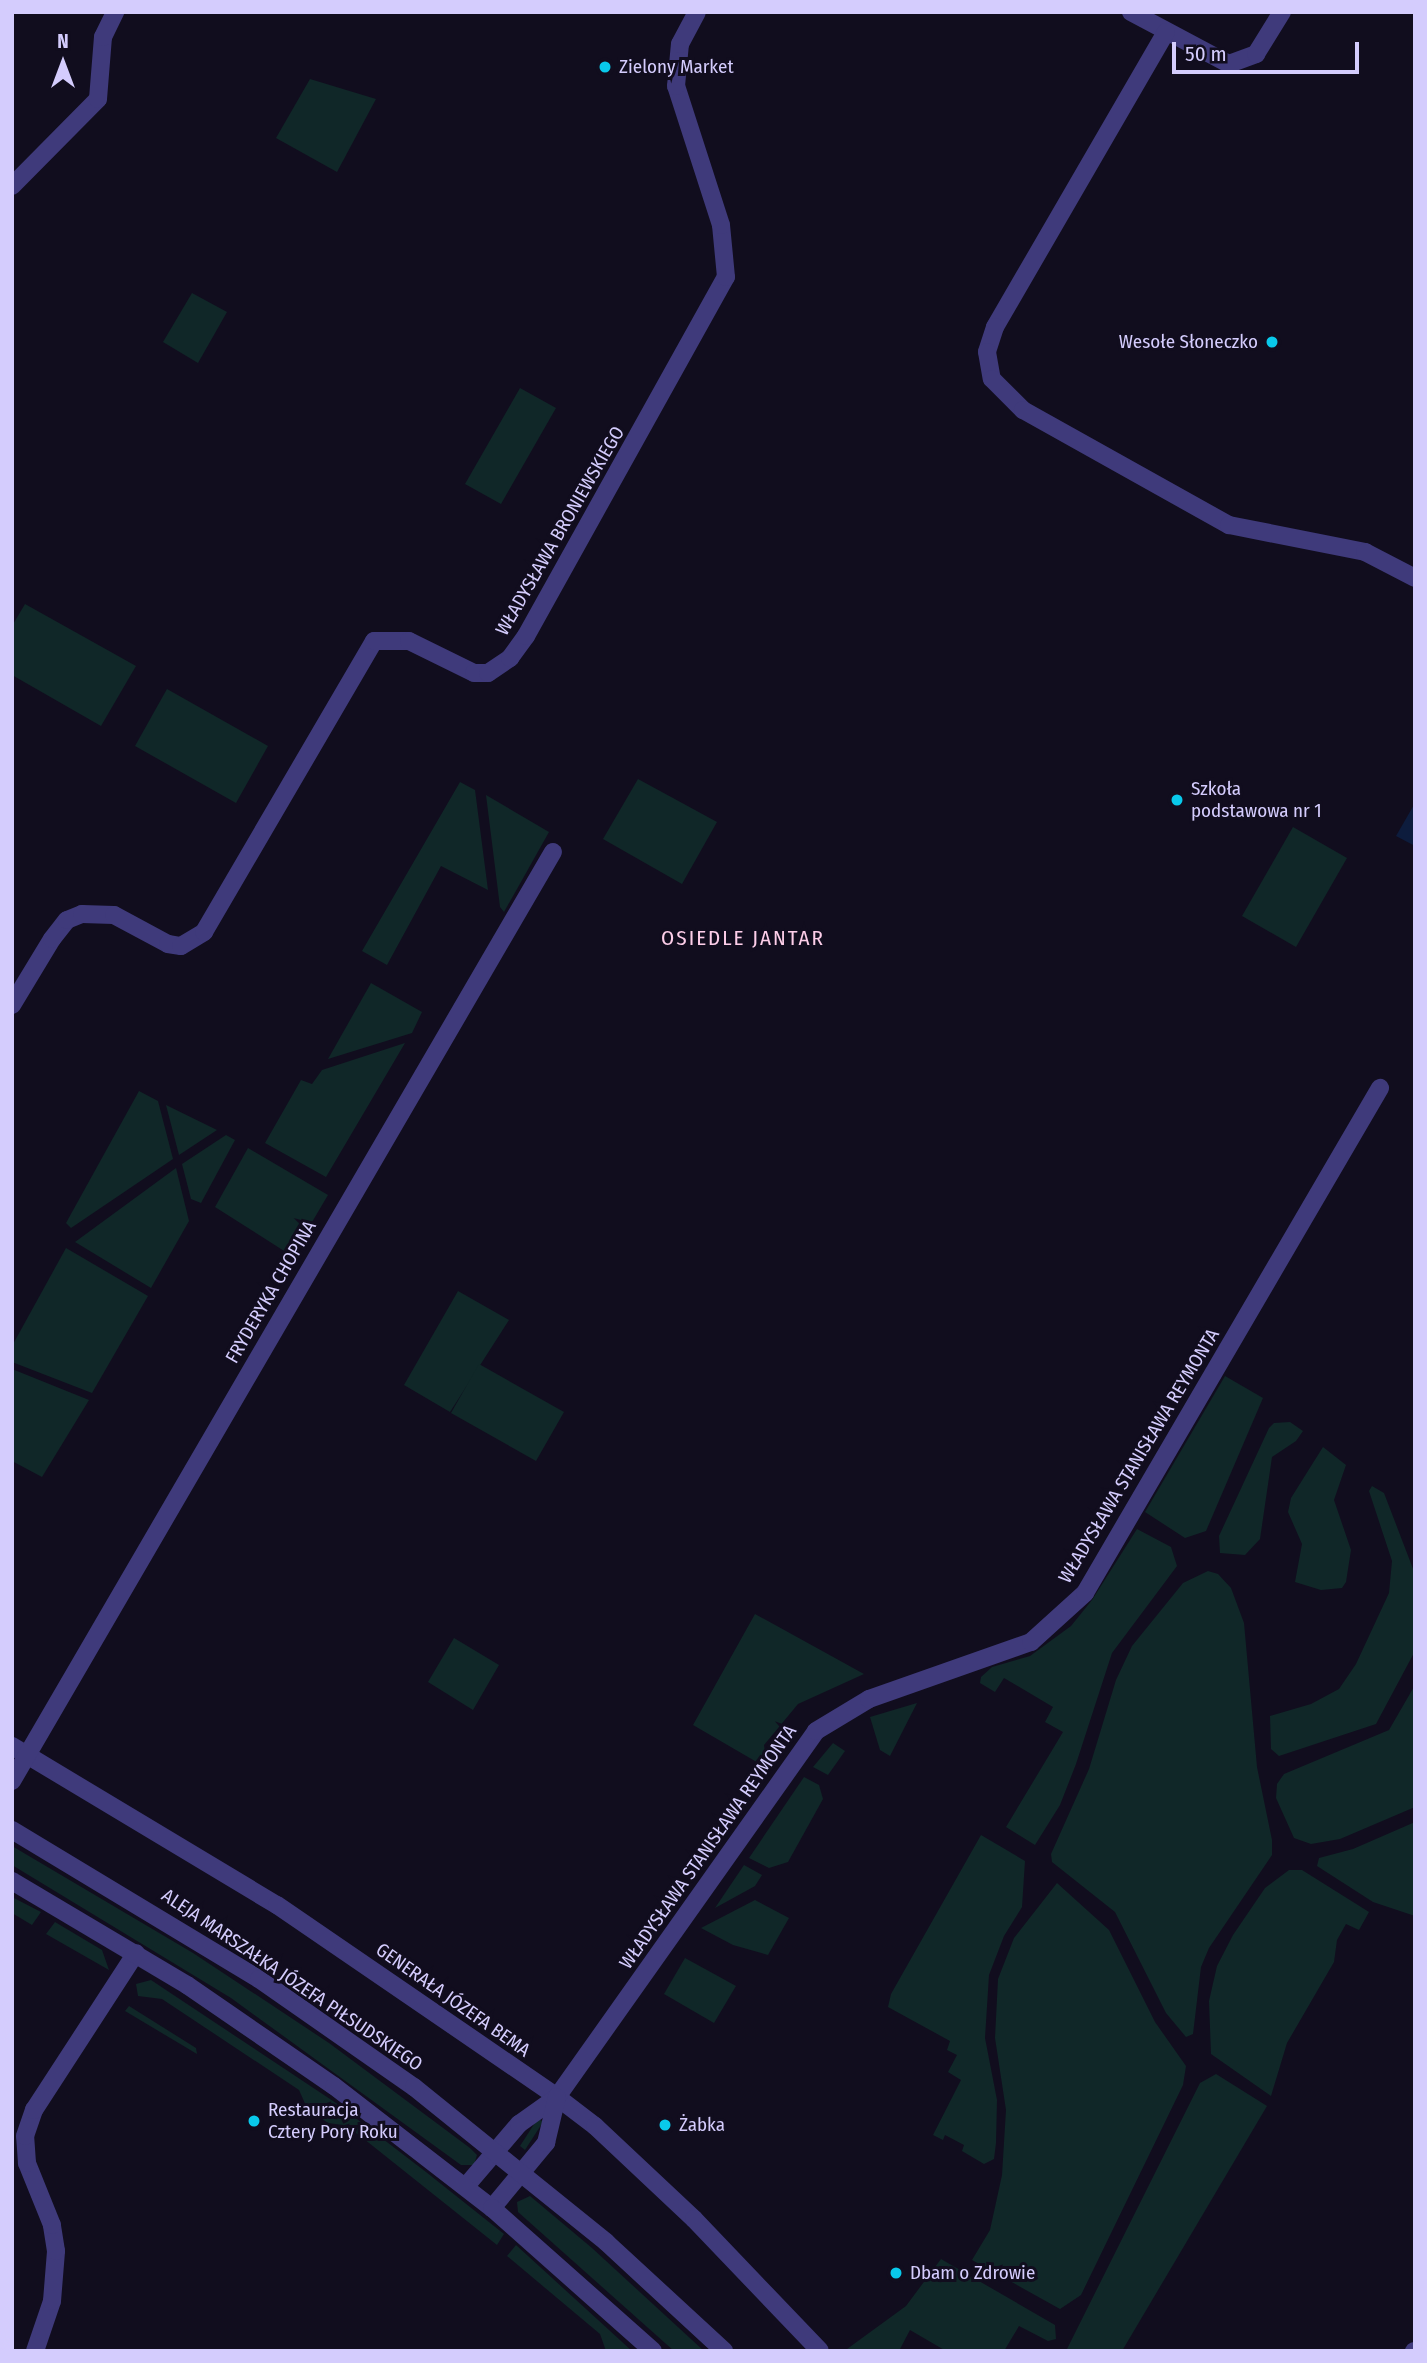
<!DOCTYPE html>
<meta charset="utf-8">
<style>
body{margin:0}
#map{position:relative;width:1427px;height:2363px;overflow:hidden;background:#110d1e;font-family:"Fira Sans Condensed",sans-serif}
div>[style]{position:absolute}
.green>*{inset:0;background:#102728}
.water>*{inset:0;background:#0d1c3d}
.minor>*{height:18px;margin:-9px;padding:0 9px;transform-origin:9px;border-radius:9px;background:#3f3a7b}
.tertiary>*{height:18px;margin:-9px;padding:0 9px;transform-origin:9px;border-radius:9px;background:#3f3a7b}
.dots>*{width:19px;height:19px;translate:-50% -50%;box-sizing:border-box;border:4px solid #110d1e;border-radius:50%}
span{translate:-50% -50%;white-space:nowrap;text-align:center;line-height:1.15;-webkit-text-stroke:6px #110d1e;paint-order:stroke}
.poi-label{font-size:19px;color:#d4ccfd}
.left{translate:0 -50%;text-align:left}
.right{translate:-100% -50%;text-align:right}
.street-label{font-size:19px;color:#d4ccfd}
.neighbourhood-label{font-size:21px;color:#fdcee9;letter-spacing:2px}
.frame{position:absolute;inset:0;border:14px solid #d4ccfd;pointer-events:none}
.north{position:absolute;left:28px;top:28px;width:70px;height:70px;-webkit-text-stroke:5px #110d1e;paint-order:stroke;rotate:0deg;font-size:19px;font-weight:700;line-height:28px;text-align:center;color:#d4ccfd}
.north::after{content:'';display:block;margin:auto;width:24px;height:32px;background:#d4ccfd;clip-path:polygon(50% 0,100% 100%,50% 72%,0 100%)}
.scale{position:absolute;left:1172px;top:42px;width:187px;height:32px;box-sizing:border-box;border:4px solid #d4ccfd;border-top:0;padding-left:9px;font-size:21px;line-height:24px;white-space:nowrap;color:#d4ccfd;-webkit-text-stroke:5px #110d1e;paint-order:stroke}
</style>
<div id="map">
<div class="green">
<i style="clip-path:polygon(310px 79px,376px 99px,337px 172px,276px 138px)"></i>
<i style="clip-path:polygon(192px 293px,227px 312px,198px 363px,163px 342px)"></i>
<i style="clip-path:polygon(520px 388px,556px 408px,501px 504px,465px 484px)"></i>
<i style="clip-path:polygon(25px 604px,136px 666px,101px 726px,12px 675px,12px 626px)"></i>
<i style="clip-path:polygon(167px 689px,268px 746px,236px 803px,135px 746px)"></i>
<i style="clip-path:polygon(638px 779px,717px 822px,682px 884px,603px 839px)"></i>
<i style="clip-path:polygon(460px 782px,475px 790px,488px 890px,441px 866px,387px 965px,362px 951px)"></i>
<i style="clip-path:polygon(486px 795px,549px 832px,504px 912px,500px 907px)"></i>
<i style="clip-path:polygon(1293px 827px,1347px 858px,1296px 947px,1242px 916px)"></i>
<i style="clip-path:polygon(371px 983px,422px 1012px,412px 1033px,328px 1059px)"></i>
<i style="clip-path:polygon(405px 1043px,326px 1177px,265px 1143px,301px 1080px,312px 1084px,322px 1070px)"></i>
<i style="clip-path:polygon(139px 1091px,158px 1101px,173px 1159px,71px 1228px,66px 1223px)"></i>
<i style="clip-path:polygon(166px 1105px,217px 1130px,179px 1155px)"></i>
<i style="clip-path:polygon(226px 1135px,235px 1140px,201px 1203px,191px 1199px,182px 1164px)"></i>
<i style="clip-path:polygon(248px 1148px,328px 1195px,292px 1256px,215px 1207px)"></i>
<i style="clip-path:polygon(176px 1168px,189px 1221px,151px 1288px,75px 1242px)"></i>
<i style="clip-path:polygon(66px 1248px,148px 1296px,92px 1393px,12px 1362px,12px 1346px)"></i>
<i style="clip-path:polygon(458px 1291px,509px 1320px,450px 1412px,404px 1385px)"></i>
<i style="clip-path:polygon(479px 1364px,564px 1412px,536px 1461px,451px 1413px)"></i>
<i style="clip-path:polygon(12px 1369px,89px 1400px,42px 1477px,12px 1461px)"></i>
<i style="clip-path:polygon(1225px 1376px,1263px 1398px,1206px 1531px,1185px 1538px,1145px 1512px)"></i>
<i style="clip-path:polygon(1290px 1422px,1303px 1431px,1296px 1441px,1272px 1457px,1260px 1539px,1245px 1555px,1220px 1553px,1219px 1536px,1269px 1428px,1274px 1423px)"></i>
<i style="clip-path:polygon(1323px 1447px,1346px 1465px,1334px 1500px,1351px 1550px,1346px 1582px,1342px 1588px,1321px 1590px,1295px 1582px,1302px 1544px,1288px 1512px,1291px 1498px)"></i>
<i style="clip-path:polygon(1372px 1486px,1384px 1493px,1415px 1574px,1415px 1651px,1376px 1724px,1279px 1756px,1271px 1749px,1270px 1716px,1311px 1704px,1339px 1689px,1356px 1664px,1389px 1593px,1392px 1561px,1369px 1491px)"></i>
<i style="clip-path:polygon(1137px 1529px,1171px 1547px,1177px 1566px,1112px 1653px,1076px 1764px,1060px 1805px,1035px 1845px,1006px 1827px,1063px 1732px,1045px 1722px,1053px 1707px,1004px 1678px,995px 1692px,980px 1683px,981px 1677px,992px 1667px,1030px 1656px,1071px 1626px,1092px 1600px)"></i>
<i style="clip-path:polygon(1208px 1571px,1218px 1574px,1231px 1588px,1244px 1623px,1257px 1767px,1272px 1840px,1272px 1855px,1209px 1948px,1201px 1967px,1193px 2034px,1186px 2037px,1166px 2013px,1115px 1912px,1052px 1862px,1051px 1854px,1089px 1769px,1116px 1680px,1132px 1646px,1183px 1583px)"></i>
<i style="clip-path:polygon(755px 1614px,864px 1674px,798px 1704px,764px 1745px,767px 1768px,693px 1725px)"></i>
<i style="clip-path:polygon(454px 1638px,499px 1665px,473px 1710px,428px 1682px)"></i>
<i style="clip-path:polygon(1415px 1685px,1415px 1807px,1340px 1839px,1311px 1844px,1294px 1838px,1276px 1798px,1277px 1784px,1284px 1774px,1389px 1730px)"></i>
<i style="clip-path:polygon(917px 1703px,890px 1756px,880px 1750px,870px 1717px)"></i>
<i style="clip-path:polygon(833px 1743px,845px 1751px,828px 1775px,813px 1767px)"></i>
<i style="clip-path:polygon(804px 1777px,819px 1785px,823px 1799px,788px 1862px,769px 1868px,749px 1858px)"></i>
<i style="clip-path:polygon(1415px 1822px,1415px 1916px,1373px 1902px,1317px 1866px,1319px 1858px,1353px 1849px)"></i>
<i style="clip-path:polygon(981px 1835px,1025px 1861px,1022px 1907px,1004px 1936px,989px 1975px,985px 2038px,997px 2100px,996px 2143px,994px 2159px,984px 2164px,962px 2151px,964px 2145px,945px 2135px,943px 2140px,933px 2135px,961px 2080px,948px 2072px,957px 2055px,947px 2050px,950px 2041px,888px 2007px,891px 1994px)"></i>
<i style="clip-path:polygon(12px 1846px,193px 1953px,329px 2043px,470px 2148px,477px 2155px,474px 2165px,461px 2165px,231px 1998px,12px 1865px)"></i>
<i style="clip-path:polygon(744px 1865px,762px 1875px,755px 1886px,715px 1908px)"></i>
<i style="clip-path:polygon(1289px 1870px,1302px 1870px,1369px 1912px,1359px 1930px,1346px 1924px,1337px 1940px,1334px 1962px,1287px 2043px,1271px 2096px,1211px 2054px,1209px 2001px,1217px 1966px,1233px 1935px,1265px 1888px)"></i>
<i style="clip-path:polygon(1057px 1883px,1109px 1930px,1155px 2022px,1186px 2066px,1183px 2085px,1081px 2295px,1060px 2309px,972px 2260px,990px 2230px,1002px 2175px,1006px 2110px,995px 2038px,998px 1979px,1014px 1938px)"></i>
<i style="clip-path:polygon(12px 1897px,41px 1912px,32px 1925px,12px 1913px)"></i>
<i style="clip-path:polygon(755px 1900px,789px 1918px,768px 1955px,733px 1945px,701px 1928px)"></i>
<i style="clip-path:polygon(55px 1922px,102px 1950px,109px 1970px,46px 1934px)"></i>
<i style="clip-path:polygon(685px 1958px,736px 1986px,714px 2023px,664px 1994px)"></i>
<i style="clip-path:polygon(151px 1980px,336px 2103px,426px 2172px,504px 2234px,497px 2245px,359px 2135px,343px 2125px,328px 2123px,307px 2108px,299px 2090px,162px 1999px,138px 1996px,136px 1984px)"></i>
<i style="clip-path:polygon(129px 2006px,196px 2048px,197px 2054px,125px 2011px)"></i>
<i style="clip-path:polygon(1216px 2074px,1267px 2106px,1122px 2351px,1066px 2351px,1200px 2083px)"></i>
<i style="clip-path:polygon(538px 2118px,543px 2122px,525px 2150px,520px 2146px)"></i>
<i style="clip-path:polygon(530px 2196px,592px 2248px,704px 2351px,674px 2351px,518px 2212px,517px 2202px)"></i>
<i style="clip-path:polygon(516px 2245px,632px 2351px,606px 2351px,600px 2334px,507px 2256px)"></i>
<i style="clip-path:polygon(941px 2259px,1055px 2325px,1056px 2339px,1048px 2341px,1019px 2326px,1004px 2351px,946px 2351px,910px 2330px,899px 2351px,847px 2349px,906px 2306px)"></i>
</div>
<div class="water">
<i style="clip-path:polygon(1415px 803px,1415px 846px,1396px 836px)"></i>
</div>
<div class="minor">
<i style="left:1131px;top:12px;width:111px;rotate:28deg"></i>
<i style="left:1229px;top:64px;width:29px;rotate:-20deg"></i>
<i style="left:1256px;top:54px;width:49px;rotate:-58.2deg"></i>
<i style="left:1166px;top:32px;width:341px;rotate:120.1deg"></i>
<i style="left:995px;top:327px;width:26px;rotate:108deg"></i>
<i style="left:987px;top:352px;width:27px;rotate:80deg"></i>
<i style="left:992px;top:379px;width:44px;rotate:45deg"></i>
<i style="left:1023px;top:410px;width:236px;rotate:29.2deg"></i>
<i style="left:1229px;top:525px;width:139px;rotate:11.2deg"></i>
<i style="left:1365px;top:552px;width:56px;rotate:27.5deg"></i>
<i style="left:12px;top:186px;width:122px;rotate:-45.3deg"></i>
<i style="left:98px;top:99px;width:62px;rotate:-85.4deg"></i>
<i style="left:103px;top:37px;width:28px;rotate:-64deg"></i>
<i style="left:12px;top:1005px;width:77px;rotate:-58.8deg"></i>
<i style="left:52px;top:939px;width:24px;rotate:-52deg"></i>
<i style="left:67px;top:920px;width:16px;rotate:-22deg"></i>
<i style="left:82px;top:914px;width:32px;rotate:2deg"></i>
<i style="left:114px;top:915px;width:61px;rotate:28.2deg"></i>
<i style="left:168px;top:944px;width:13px;rotate:9deg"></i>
<i style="left:181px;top:946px;width:27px;rotate:-31deg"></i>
<i style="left:204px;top:932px;width:337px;rotate:-59.7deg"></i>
<i style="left:374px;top:641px;width:35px"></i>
<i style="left:409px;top:641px;width:72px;rotate:26.2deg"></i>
<i style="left:474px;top:673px;width:14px"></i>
<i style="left:488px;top:673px;width:27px;rotate:-34deg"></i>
<i style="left:510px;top:658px;width:27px;rotate:-54deg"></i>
<i style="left:526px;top:636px;width:411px;rotate:-60.9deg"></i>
<i style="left:726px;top:277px;width:52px;rotate:-95.5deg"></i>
<i style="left:721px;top:225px;width:146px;rotate:-107.9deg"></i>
<i style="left:676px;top:86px;width:42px;rotate:-84.6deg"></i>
<i style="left:680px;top:44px;width:36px;rotate:-62deg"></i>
<i style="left:12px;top:1746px;width:309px;rotate:31deg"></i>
<i style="left:277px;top:1905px;width:340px;rotate:34.4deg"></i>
<i style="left:557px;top:2097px;width:48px;rotate:37.3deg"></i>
<i style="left:595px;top:2126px;width:136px;rotate:43.2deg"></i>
<i style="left:694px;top:2219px;width:182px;rotate:46.3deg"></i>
<i style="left:12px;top:1781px;width:1075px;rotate:-59.79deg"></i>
<i style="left:466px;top:2186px;width:82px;rotate:-49.5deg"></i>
<i style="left:519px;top:2124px;width:47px;rotate:-35.4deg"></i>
<i style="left:557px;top:2097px;width:448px;rotate:-54.7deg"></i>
<i style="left:816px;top:1731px;width:62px;rotate:-31.1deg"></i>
<i style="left:869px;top:1699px;width:172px;rotate:-19.4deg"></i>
<i style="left:1031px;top:1642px;width:73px;rotate:-42.2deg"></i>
<i style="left:1085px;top:1593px;width:585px;rotate:-59.71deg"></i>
<i style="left:492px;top:2208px;width:85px;rotate:-50.3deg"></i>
<i style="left:546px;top:2143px;width:47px;rotate:-76.6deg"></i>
<i style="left:35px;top:2351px;width:53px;rotate:-71.2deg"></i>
<i style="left:52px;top:2301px;width:50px;rotate:-85.4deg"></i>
<i style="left:56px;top:2251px;width:26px;rotate:-99deg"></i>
<i style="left:52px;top:2225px;width:67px;rotate:-112deg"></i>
<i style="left:27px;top:2163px;width:27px;rotate:-94deg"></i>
<i style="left:25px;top:2136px;width:28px;rotate:-71deg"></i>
<i style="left:34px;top:2110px;width:187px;rotate:-57deg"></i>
<i style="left:1414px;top:2351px;width:1px"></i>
</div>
<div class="tertiary">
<i style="left:12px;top:1830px;width:288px;rotate:31.1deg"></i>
<i style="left:259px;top:1979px;width:189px;rotate:34.9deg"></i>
<i style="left:414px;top:2087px;width:247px;rotate:38.9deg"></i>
<i style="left:606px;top:2242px;width:161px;rotate:42.7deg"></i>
<i style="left:12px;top:1881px;width:204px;rotate:30.7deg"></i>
<i style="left:187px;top:1985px;width:178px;rotate:34.5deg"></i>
<i style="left:334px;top:2086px;width:200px;rotate:37.7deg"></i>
<i style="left:492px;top:2208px;width:215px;rotate:41.6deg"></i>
</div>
<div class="dots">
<i style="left:605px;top:67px;background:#09c9eb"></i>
<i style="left:1272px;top:342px;background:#09c9eb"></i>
<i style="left:1177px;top:800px;background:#09c9eb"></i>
<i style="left:254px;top:2121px;background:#09c9eb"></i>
<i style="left:665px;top:2125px;background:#09c9eb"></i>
<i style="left:896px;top:2273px;background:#09c9eb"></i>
</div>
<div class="poi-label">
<span class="left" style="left:619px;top:67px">Zielony Market</span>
<span class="right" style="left:1258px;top:342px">Wesołe Słoneczko</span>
<span class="left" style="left:1191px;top:800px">Szkoła<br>podstawowa nr 1</span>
<span class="left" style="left:268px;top:2121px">Restauracja<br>Cztery Pory Roku</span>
<span class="left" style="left:679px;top:2125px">Żabka</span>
<span class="left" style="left:910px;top:2273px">Dbam o Zdrowie</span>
</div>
<div class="street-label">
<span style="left:560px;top:531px;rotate:-60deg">WŁADYSŁAWA BRONIEWSKIEGO</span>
<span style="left:271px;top:1292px;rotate:-60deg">FRYDERYKA CHOPINA</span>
<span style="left:1139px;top:1456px;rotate:-59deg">WŁADYSŁAWA STANISŁAWA REYMONTA</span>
<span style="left:708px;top:1847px;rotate:-55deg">WŁADYSŁAWA STANISŁAWA REYMONTA</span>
<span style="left:292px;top:1980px;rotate:34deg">ALEJA MARSZAŁKA JÓZEFA PIŁSUDSKIEGO</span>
<span style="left:453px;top:2000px;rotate:35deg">GENERAŁA JÓZEFA BEMA</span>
</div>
<div class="neighbourhood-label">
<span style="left:743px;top:938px">OSIEDLE JANTAR</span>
</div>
<div class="frame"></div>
<div class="north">N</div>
<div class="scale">50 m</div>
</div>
